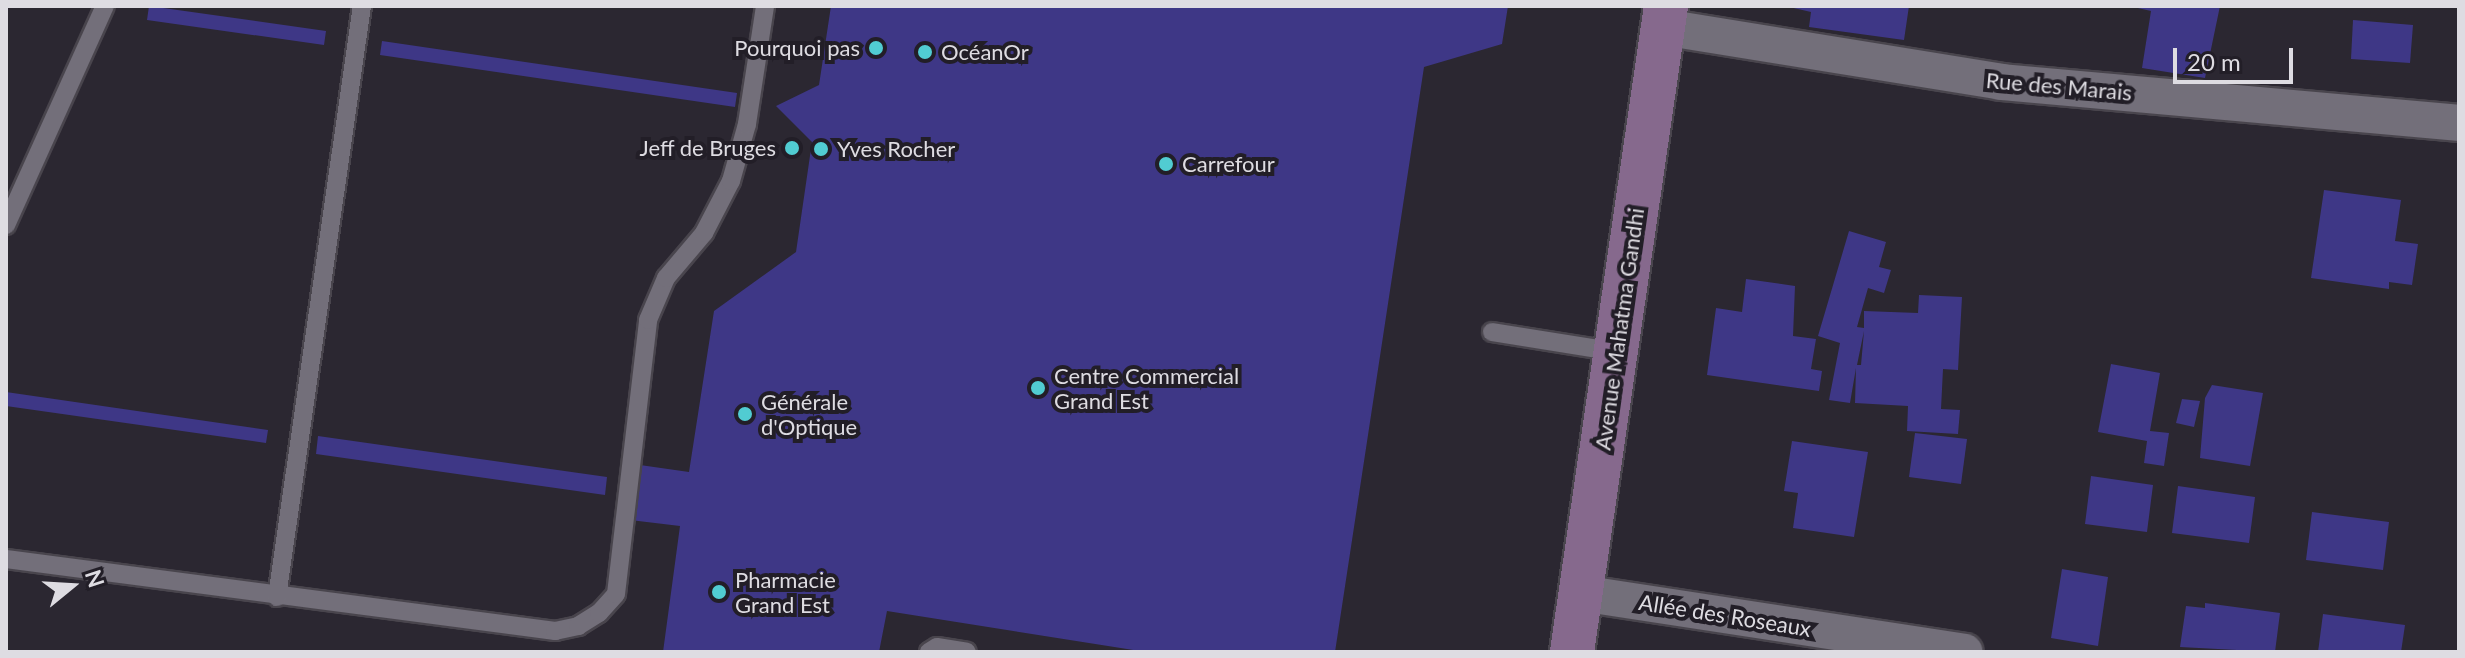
<!DOCTYPE html>
<meta charset="utf-8">
<style>
body{margin:0}
#map{position:relative;width:2465px;height:658px;overflow:hidden;background:#2b2731;font-family:Lato,sans-serif}
div>[style]{position:absolute}
.building>*{inset:0;background:#3e3786}
.roads{filter:drop-shadow(2px 0 #49454d) drop-shadow(-2px 0 #49454d) drop-shadow(0 2px #49454d) drop-shadow(0 -2px #49454d)}
.lane>*{height:18px;margin:-9px;padding:0 9px;transform-origin:9px;border-radius:9px;background:#736f7a}
.street>*{height:36px;margin:-18px;padding:0 18px;transform-origin:18px;border-radius:18px;background:#736f7a}
.secondary>*{height:44px;margin:-22px;padding:0 22px;transform-origin:22px;border-radius:22px;background:#86698d}
.dots>*{width:22px;height:22px;translate:-50% -50%;box-sizing:border-box;border:4px solid #221e27;border-radius:50%}
span{translate:-50% -50%;white-space:nowrap;text-align:center;line-height:1.15;-webkit-text-stroke:8px #221e27;paint-order:stroke}
.poi-label{font-size:22px;color:#dedce2}
.right{translate:-100% -50%;text-align:right}
.left{translate:0 -50%;text-align:left}
.street-label{font-size:22px;color:#dedce2}
.frame{position:absolute;inset:0;border:8px solid #dedce2;pointer-events:none}
.north{position:absolute;left:32px;top:546px;width:80px;height:80px;-webkit-text-stroke:6px #221e27;paint-order:stroke;rotate:72deg;font-size:22px;font-weight:700;line-height:32px;text-align:center;color:#dedce2}
.north::after{content:'';display:block;margin:auto;width:28px;height:36px;background:#dedce2;clip-path:polygon(50% 0,100% 100%,50% 72%,0 100%)}
.scale{position:absolute;left:2173px;top:48px;width:120px;height:36px;box-sizing:border-box;border:4px solid #dedce2;border-top:0;padding-left:10px;font-size:24px;line-height:28px;white-space:nowrap;color:#dedce2;-webkit-text-stroke:6px #221e27;paint-order:stroke}
</style>
<div id="map">
<div class="building">
<i style="clip-path:polygon(149px 6px,326px 31px,324px 45px,147px 20px)"></i>
<i style="clip-path:polygon(831px 6px,1508px 6px,1502px 44px,1424px 67px,1335px 652px,1146px 652px,887px 611px,879px 652px,663px 652px,680px 526px,630px 520px,640px 465px,689px 472px,714px 311px,796px 252px,812px 142px,776px 106px,819px 85px)"></i>
<i style="clip-path:polygon(1785px 6px,1909px 6px,1904px 40px,1809px 27px,1811px 12px)"></i>
<i style="clip-path:polygon(2129px 6px,2220px 6px,2205px 78px,2142px 68px,2151px 11px)"></i>
<i style="clip-path:polygon(2353px 20px,2413px 25px,2410px 63px,2351px 59px)"></i>
<i style="clip-path:polygon(382px 41px,737px 93px,735px 107px,380px 55px)"></i>
<i style="clip-path:polygon(2324px 190px,2401px 200px,2395px 241px,2418px 244px,2412px 285px,2389px 282px,2389px 289px,2311px 278px)"></i>
<i style="clip-path:polygon(evenodd,1849px 231px,1886px 242px,1879px 267px,1891px 270px,1884px 293px,1868px 288px,1857px 327px,1864px 328px,1864px 311px,1918px 313px,1919px 295px,1962px 297px,1958px 370px,1943px 369px,1941px 409px,1960px 410px,1958px 434px,1907px 431px,1908px 406px,1855px 403px,1856px 368px,1850px 403px,1829px 400px,1840px 343px,1818px 336px,1849px 231px,1864px 331px,1861px 365px,1857px 365px,1864px 331px)"></i>
<i style="clip-path:polygon(1746px 279px,1795px 286px,1793px 336px,1816px 339px,1811px 369px,1822px 371px,1819px 391px,1707px 375px,1716px 308px,1742px 312px)"></i>
<i style="clip-path:polygon(2111px 364px,2160px 373px,2150px 431px,2169px 433px,2164px 466px,2144px 463px,2147px 441px,2098px 432px)"></i>
<i style="clip-path:polygon(2212px 385px,2263px 393px,2250px 466px,2200px 458px,2205px 398px)"></i>
<i style="clip-path:polygon(6px 392px,268px 430px,266px 443px,6px 406px)"></i>
<i style="clip-path:polygon(2182px 399px,2200px 401px,2194px 427px,2176px 423px)"></i>
<i style="clip-path:polygon(1915px 433px,1967px 439px,1961px 484px,1909px 477px)"></i>
<i style="clip-path:polygon(318px 436px,607px 477px,605px 495px,316px 454px)"></i>
<i style="clip-path:polygon(1792px 441px,1868px 452px,1854px 537px,1793px 528px,1798px 493px,1784px 491px)"></i>
<i style="clip-path:polygon(2091px 476px,2153px 485px,2147px 532px,2085px 524px)"></i>
<i style="clip-path:polygon(2178px 486px,2255px 497px,2249px 543px,2172px 533px)"></i>
<i style="clip-path:polygon(2312px 512px,2389px 522px,2383px 570px,2306px 560px)"></i>
<i style="clip-path:polygon(2062px 569px,2108px 577px,2098px 646px,2051px 638px)"></i>
<i style="clip-path:polygon(2205px 603px,2280px 613px,2275px 652px,2180px 647px,2186px 606px,2205px 608px)"></i>
<i style="clip-path:polygon(2323px 614px,2405px 625px,2401px 652px,2318px 652px)"></i>
</div>
<div class="roads">
<div class="lane">
<i style="left:6px;top:225px;width:240px;rotate:-65.7deg"></i>
<i style="left:1492px;top:332px;width:127px;rotate:9.1deg"></i>
<i style="left:6px;top:559px;width:554px;rotate:7.47deg"></i>
<i style="left:555px;top:631px;width:24px;rotate:-12deg"></i>
<i style="left:578px;top:626px;width:25px;rotate:-32deg"></i>
<i style="left:599px;top:613px;width:25px;rotate:-48deg"></i>
<i style="left:616px;top:594px;width:276px;rotate:-83.3deg"></i>
<i style="left:648px;top:320px;width:46px;rotate:-66.8deg"></i>
<i style="left:666px;top:278px;width:59px;rotate:-49.8deg"></i>
<i style="left:704px;top:233px;width:59px;rotate:-62.6deg"></i>
<i style="left:731px;top:181px;width:59px;rotate:-74.3deg"></i>
<i style="left:747px;top:124px;width:119px;rotate:-81.3deg"></i>
<i style="left:277px;top:597px;width:597px;rotate:-81.82deg"></i>
<i style="left:929px;top:652px;width:9px;rotate:-32deg"></i>
<i style="left:937px;top:647px;width:30px;rotate:9deg"></i>
</div>
<div class="street">
<i style="left:1663px;top:27px;width:342px;rotate:9.2deg"></i>
<i style="left:2001px;top:82px;width:460px;rotate:5.1deg"></i>
<i style="left:1580px;top:593px;width:389px;rotate:8.7deg"></i>
</div>
<div class="secondary">
<i style="left:1572px;top:652px;width:653px;rotate:-81.72deg"></i>
</div>
</div>
<div class="dots">
<i style="left:876px;top:48px;background:#51ccd2"></i>
<i style="left:925px;top:52px;background:#51ccd2"></i>
<i style="left:792px;top:148px;background:#51ccd2"></i>
<i style="left:821px;top:149px;background:#51ccd2"></i>
<i style="left:1166px;top:164px;background:#51ccd2"></i>
<i style="left:1038px;top:388px;background:#51ccd2"></i>
<i style="left:745px;top:414px;background:#51ccd2"></i>
<i style="left:719px;top:592px;background:#51ccd2"></i>
</div>
<div class="poi-label">
<span class="right" style="left:860px;top:48px">Pourquoi pas</span>
<span class="left" style="left:941px;top:52px">OcéanOr</span>
<span class="right" style="left:776px;top:148px">Jeff de Bruges</span>
<span class="left" style="left:837px;top:149px">Yves Rocher</span>
<span class="left" style="left:1182px;top:164px">Carrefour</span>
<span class="left" style="left:1054px;top:388px">Centre Commercial<br>Grand Est</span>
<span class="left" style="left:761px;top:414px">Générale<br>d'Optique</span>
<span class="left" style="left:735px;top:592px">Pharmacie<br>Grand Est</span>
</div>
<div class="street-label">
<span style="left:2059px;top:86px;rotate:5deg">Rue des Marais</span>
<span style="left:1619px;top:329px;rotate:-82deg">Avenue Mahatma Gandhi</span>
<span style="left:1725px;top:615px;rotate:9deg">Allée des Roseaux</span>
</div>
<div class="frame"></div>
<div class="north">N</div>
<div class="scale">20 m</div>
</div>
